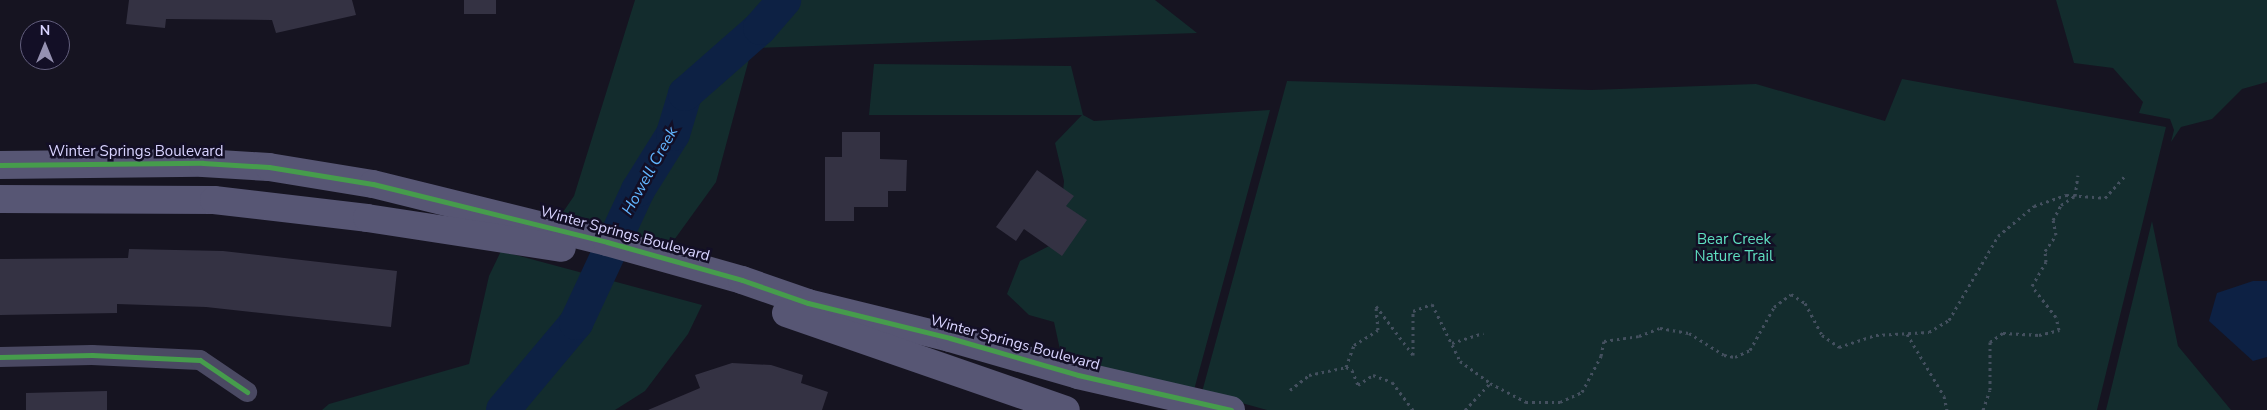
<!DOCTYPE html>
<style>
body{margin:0}
#map{position:relative;width:2267px;height:410px;overflow:hidden;background:#161421;font-family:"Nunito Sans",sans-serif}
div>[style]{position:absolute}
.green>*{inset:0;background:#132c2d}
.water>*{inset:0;background:#0d2144}
.river>*{height:34px;margin:-17px;padding:0 17px;transform-origin:17px;border-radius:17px;background:#0d2144}
.building>*{inset:0;background:#343243}
.path>*{height:3px;margin-top:-1.5px;transform-origin:0;background:repeating-linear-gradient(90deg,#44505f 0 2.5px,transparent 0 6.5px)}
.street>*{height:20px;margin:-10px;padding:0 10px;transform-origin:10px;border-radius:10px;background:#4a4962}
.secondary>*{height:28px;margin:-14px;padding:0 14px;transform-origin:14px;border-radius:14px;background:#575674}
.cycleway>*{height:5px;margin:-2.5px;padding:0 2.5px;transform-origin:2.5px;border-radius:2.5px;background:#469c4c}
span{translate:-50% -50%;white-space:nowrap;text-align:center;line-height:1.15;-webkit-text-stroke:5px #130f26;paint-order:stroke}
.street-label{font-size:15px;color:#d9d4ff}
.park-label{font-size:15px;color:#5fe0c0}
.water-label{font-size:16px;color:#62b6ff;font-style:italic}
.north{position:absolute;left:20px;top:20px;width:50px;height:50px;box-sizing:border-box;background:#130f26;border:1px solid #625e7d;border-radius:50%;rotate:0deg;font-size:14px;font-weight:700;line-height:20px;text-align:center;color:#d9d4ff}
.north::after{content:'';display:block;margin:auto;width:18px;height:22px;background:#9591b1;clip-path:polygon(50% 0,100% 100%,50% 72%,0 100%)}
</style>
<div id="map">
<div class="green">
<i style="clip-path:polygon(635px 0,1155px 0,1197px 33px,752px 48px,716px 182px,669px 247px,559px 218px,574px 196px)"></i>
<i style="clip-path:polygon(2056px 0,2267px 0,2267px 82px,2242px 89px,2212px 119px,2181px 127px,2171px 142px,2174px 130px,2170px 119px,2139px 113px,2143px 102px,2113px 68px,2074px 63px)"></i>
<i style="clip-path:polygon(874px 64px,1071px 66px,1083px 115px,1094px 121px,1270px 110px,1194px 390px,1062px 359px,1054px 322px,1029px 315px,1007px 294px,1020px 261px,1051px 245px,1061px 214px,1064px 181px,1055px 143px,1082px 115px,869px 115px)"></i>
<i style="clip-path:polygon(1902px 79px,2166px 127px,2097px 410px,1267px 410px,1202px 392px,1287px 81px,1591px 90px,1756px 84px,1885px 121px)"></i>
<i style="clip-path:polygon(2152px 221px,2178px 346px,2231px 410px,2106px 410px)"></i>
<i style="clip-path:polygon(501px 251px,702px 305px,688px 334px,645px 391px,615px 410px,322px 410px,329px 404px,469px 364px,489px 276px)"></i>
</div>
<div class="water">
<i style="clip-path:polygon(2253px 281px,2267px 281px,2267px 357px,2253px 361px,2209px 321px,2217px 293px)"></i>
</div>
<div class="river">
<i style="left:503px;top:410px;width:114px;rotate:-50deg"></i>
<i style="left:576px;top:323px;width:147px;rotate:-65deg"></i>
<i style="left:638px;top:190px;width:66px;rotate:-58deg"></i>
<i style="left:673px;top:134px;width:42px;rotate:-73.3deg"></i>
<i style="left:685px;top:94px;width:100px;rotate:-41.3deg"></i>
<i style="left:760px;top:28px;width:37px;rotate:-49deg"></i>
</div>
<div class="building">
<i style="clip-path:polygon(129px 0,352px 0,356px 15px,276px 33px,272px 20px,166px 19px,165px 28px,126px 24px)"></i>
<i style="clip-path:polygon(464px 0,496px 0,496px 14px,464px 14px)"></i>
<i style="clip-path:polygon(842px 132px,880px 132px,880px 159px,907px 160px,906px 191px,888px 191px,888px 207px,854px 207px,854px 221px,825px 221px,825px 157px,842px 157px)"></i>
<i style="clip-path:polygon(1037px 170px,1074px 196px,1066px 206px,1087px 220px,1062px 256px,1024px 229px,1016px 241px,996px 227px)"></i>
<i style="clip-path:polygon(129px 249px,223px 251px,397px 271px,391px 327px,206px 307px,117px 304px,117px 313px,0 315px,0 259px,128px 258px)"></i>
<i style="clip-path:polygon(732px 363px,771px 365px,803px 375px,801px 383px,828px 392px,822px 410px,648px 410px,700px 388px,695px 375px)"></i>
<i style="clip-path:polygon(107px 391px,107px 410px,26px 410px,26px 393px)"></i>
</div>
<div class="path">
<i style="left:1907px;top:334px;width:72px;rotate:59.2deg"></i>
<i style="left:1944px;top:396px;width:14px;rotate:78deg"></i>
<i style="left:1452px;top:343px;width:33px;rotate:-18deg"></i>
<i style="left:1346px;top:367px;width:7px;rotate:27deg"></i>
<i style="left:1352px;top:370px;width:16px;rotate:68deg"></i>
<i style="left:1358px;top:385px;width:18px;rotate:-34deg"></i>
<i style="left:1373px;top:375px;width:20px;rotate:20deg"></i>
<i style="left:1392px;top:382px;width:35px;rotate:53deg"></i>
<i style="left:1290px;top:390px;width:24px;rotate:-38deg"></i>
<i style="left:1309px;top:375px;width:38px;rotate:-12deg"></i>
<i style="left:1346px;top:367px;width:23px;rotate:-70deg"></i>
<i style="left:1354px;top:345px;width:28px;rotate:-32deg"></i>
<i style="left:1378px;top:330px;width:24px;rotate:-95deg"></i>
<i style="left:1376px;top:306px;width:61px;rotate:52.9deg"></i>
<i style="left:1413px;top:355px;width:44px;rotate:-90deg"></i>
<i style="left:1413px;top:311px;width:20px;rotate:-20deg"></i>
<i style="left:1432px;top:304px;width:64px;rotate:63.8deg"></i>
<i style="left:1460px;top:361px;width:37px;rotate:36deg"></i>
<i style="left:1465px;top:410px;width:37px;rotate:-47deg"></i>
<i style="left:1490px;top:383px;width:41px;rotate:27.8deg"></i>
<i style="left:1526px;top:402px;width:34px"></i>
<i style="left:1560px;top:402px;width:24px;rotate:-24deg"></i>
<i style="left:1582px;top:392px;width:41px;rotate:-62.2deg"></i>
<i style="left:1601px;top:356px;width:15px;rotate:-79deg"></i>
<i style="left:1604px;top:341px;width:35px;rotate:-8deg"></i>
<i style="left:1639px;top:336px;width:22px;rotate:-21deg"></i>
<i style="left:1660px;top:328px;width:29px;rotate:10deg"></i>
<i style="left:1689px;top:333px;width:41px;rotate:32.2deg"></i>
<i style="left:1724px;top:355px;width:11px;rotate:10deg"></i>
<i style="left:1735px;top:357px;width:17px;rotate:-25deg"></i>
<i style="left:1750px;top:350px;width:49px;rotate:-60.8deg"></i>
<i style="left:1774px;top:307px;width:21px;rotate:-37deg"></i>
<i style="left:1791px;top:294px;width:17px;rotate:33deg"></i>
<i style="left:1805px;top:303px;width:36px;rotate:62deg"></i>
<i style="left:1822px;top:335px;width:21px;rotate:35deg"></i>
<i style="left:1839px;top:347px;width:39px;rotate:-18deg"></i>
<i style="left:1876px;top:335px;width:53px;rotate:-3.2deg"></i>
<i style="left:1929px;top:332px;width:23px;rotate:-31deg"></i>
<i style="left:1949px;top:320px;width:97px;rotate:-59.7deg"></i>
<i style="left:1998px;top:236px;width:47px;rotate:-39.8deg"></i>
<i style="left:2034px;top:206px;width:34px;rotate:-19deg"></i>
<i style="left:2066px;top:195px;width:39px;rotate:4deg"></i>
<i style="left:2105px;top:198px;width:31px;rotate:-48deg"></i>
<i style="left:1983px;top:410px;width:21px;rotate:-71deg"></i>
<i style="left:1990px;top:390px;width:48px;rotate:-90deg"></i>
<i style="left:1990px;top:342px;width:16px;rotate:-35deg"></i>
<i style="left:2003px;top:333px;width:36px;rotate:3deg"></i>
<i style="left:2039px;top:335px;width:21px;rotate:-14deg"></i>
<i style="left:2059px;top:330px;width:13px;rotate:-103deg"></i>
<i style="left:2056px;top:317px;width:39px;rotate:-128deg"></i>
<i style="left:2032px;top:286px;width:28px;rotate:-60deg"></i>
<i style="left:2046px;top:262px;width:11px;rotate:-95deg"></i>
<i style="left:2045px;top:251px;width:19px;rotate:-55deg"></i>
<i style="left:2056px;top:235px;width:15px;rotate:-101deg"></i>
<i style="left:2053px;top:220px;width:17px;rotate:-62deg"></i>
<i style="left:2061px;top:205px;width:17px;rotate:-33deg"></i>
<i style="left:2075px;top:196px;width:21px;rotate:-82deg"></i>
</div>
<div class="street">
<i style="left:0;top:357px;width:92px;rotate:-1.2deg"></i>
<i style="left:92px;top:355px;width:108px;rotate:2.7deg"></i>
<i style="left:200px;top:360px;width:57px;rotate:34.2deg"></i>
</div>
<div class="secondary">
<i style="left:0;top:165px;width:203px;rotate:-0.6deg"></i>
<i style="left:203px;top:163px;width:66px;rotate:3.5deg"></i>
<i style="left:269px;top:167px;width:105px;rotate:9.3deg"></i>
<i style="left:373px;top:184px;width:241px;rotate:13.9deg"></i>
<i style="left:607px;top:242px;width:140px;rotate:15.7deg"></i>
<i style="left:742px;top:280px;width:70px;rotate:19.2deg"></i>
<i style="left:808px;top:303px;width:146px;rotate:13.8deg"></i>
<i style="left:950px;top:338px;width:133px;rotate:16.1deg"></i>
<i style="left:1078px;top:375px;width:157px;rotate:12.9deg"></i>
<i style="left:0;top:199px;width:214px;rotate:0.3deg"></i>
<i style="left:214px;top:200px;width:154px;rotate:6.7deg"></i>
<i style="left:367px;top:218px;width:197px;rotate:8.7deg"></i>
<i style="left:786px;top:313px;width:296px;rotate:19.1deg"></i>
</div>
<div class="cycleway">
<i style="left:0;top:165px;width:203px;rotate:-0.6deg"></i>
<i style="left:203px;top:163px;width:66px;rotate:3.5deg"></i>
<i style="left:269px;top:167px;width:105px;rotate:9.3deg"></i>
<i style="left:373px;top:184px;width:241px;rotate:13.9deg"></i>
<i style="left:607px;top:242px;width:140px;rotate:15.7deg"></i>
<i style="left:742px;top:280px;width:70px;rotate:19.2deg"></i>
<i style="left:808px;top:303px;width:146px;rotate:13.8deg"></i>
<i style="left:950px;top:338px;width:133px;rotate:16.1deg"></i>
<i style="left:1078px;top:375px;width:157px;rotate:12.9deg"></i>
<i style="left:0;top:357px;width:92px;rotate:-1.2deg"></i>
<i style="left:92px;top:355px;width:108px;rotate:2.7deg"></i>
<i style="left:200px;top:360px;width:57px;rotate:34.2deg"></i>
</div>
<div class="street-label">
<span style="left:136px;top:152px">Winter Springs Boulevard</span>
<span style="left:625px;top:234px;rotate:15deg">Winter Springs Boulevard</span>
<span style="left:1015px;top:343px;rotate:15deg">Winter Springs Boulevard</span>
</div>
<div class="park-label">
<span style="left:1734px;top:248px">Bear Creek<br>Nature Trail</span>
</div>
<div class="water-label">
<span style="left:650px;top:171px;rotate:-61deg">Howell Creek</span>
</div>
<div class="north">N</div>
</div>
